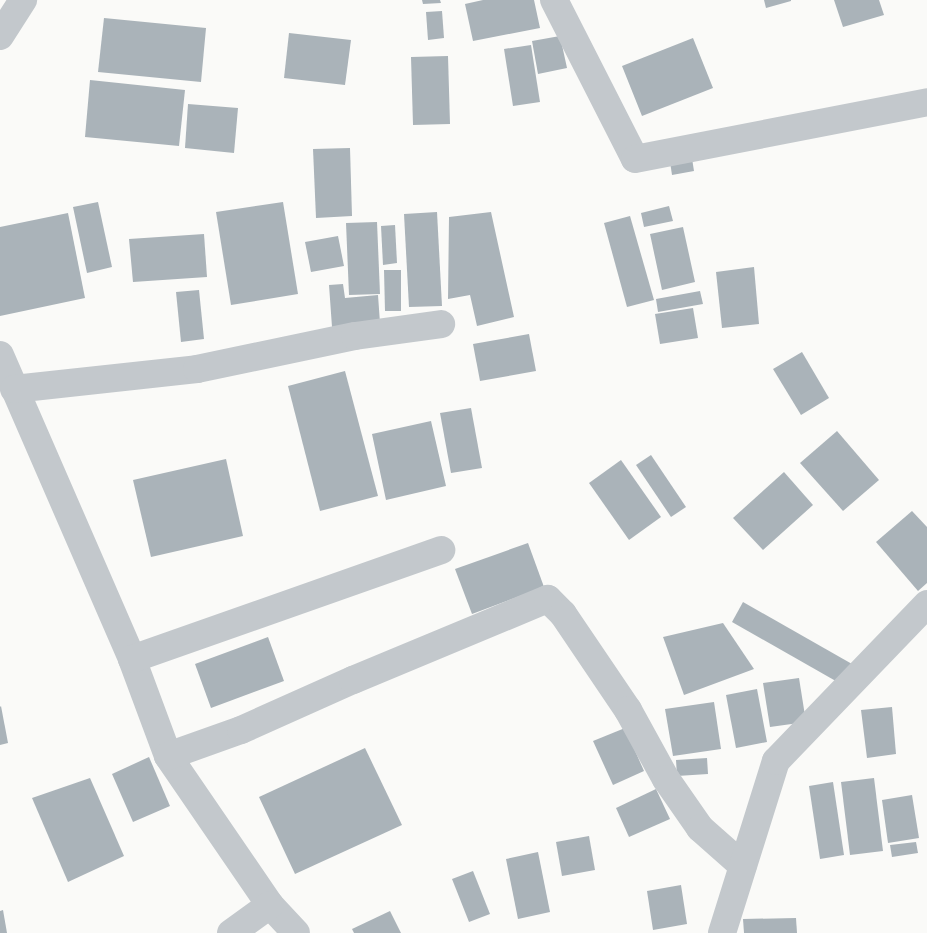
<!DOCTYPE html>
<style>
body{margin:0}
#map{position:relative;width:927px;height:933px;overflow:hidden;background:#fafaf8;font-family:Poppins,sans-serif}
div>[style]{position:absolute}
.building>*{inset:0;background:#aab3b9}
.minor>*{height:28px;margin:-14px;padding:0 14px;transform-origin:14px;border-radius:14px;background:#c3c8cc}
span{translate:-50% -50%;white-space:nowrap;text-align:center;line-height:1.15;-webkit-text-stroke:5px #fff;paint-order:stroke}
</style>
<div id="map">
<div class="building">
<i style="clip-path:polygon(422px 0,440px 0,441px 3px,423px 4px)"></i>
<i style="clip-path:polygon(483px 0,534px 0,540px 28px,473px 41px,465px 4px)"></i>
<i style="clip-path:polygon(764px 0,791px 0,791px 1px,766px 8px)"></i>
<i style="clip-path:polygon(834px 0,879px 0,884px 15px,843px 27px)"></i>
<i style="clip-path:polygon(442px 11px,444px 38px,428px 40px,426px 12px)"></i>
<i style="clip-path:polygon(104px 18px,206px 28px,201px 82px,98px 72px)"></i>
<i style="clip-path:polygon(289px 33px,351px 40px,345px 85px,284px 78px)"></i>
<i style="clip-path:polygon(560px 36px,567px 68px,538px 74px,532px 41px)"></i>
<i style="clip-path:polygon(693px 38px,713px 88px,642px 116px,622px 66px)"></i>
<i style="clip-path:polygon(531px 45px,540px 102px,513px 106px,504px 49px)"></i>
<i style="clip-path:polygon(448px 56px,450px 124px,413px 125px,411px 57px)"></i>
<i style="clip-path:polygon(90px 80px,185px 90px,179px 146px,85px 137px)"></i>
<i style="clip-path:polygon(188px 104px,238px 108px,234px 153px,185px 148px)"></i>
<i style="clip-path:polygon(350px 148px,352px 216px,316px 218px,313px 149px)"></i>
<i style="clip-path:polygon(691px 152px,694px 171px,672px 175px,669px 155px)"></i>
<i style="clip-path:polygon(98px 202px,112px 267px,87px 273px,73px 207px)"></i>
<i style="clip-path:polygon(283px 202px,298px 294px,231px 305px,216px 212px)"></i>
<i style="clip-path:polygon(669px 206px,673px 221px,644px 227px,641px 213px)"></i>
<i style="clip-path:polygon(437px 212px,442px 306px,409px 307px,404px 214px)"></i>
<i style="clip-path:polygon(491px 212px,514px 317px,477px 326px,470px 295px,448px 299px,449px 217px)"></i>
<i style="clip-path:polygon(68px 213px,85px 298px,0 316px,0 227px)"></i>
<i style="clip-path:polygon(630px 216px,654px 300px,627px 307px,604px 223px)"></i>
<i style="clip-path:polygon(377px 222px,380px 294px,349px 295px,346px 223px)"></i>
<i style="clip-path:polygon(395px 225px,397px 263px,383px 265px,381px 226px)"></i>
<i style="clip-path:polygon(683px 227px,695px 282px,662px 290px,650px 234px)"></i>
<i style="clip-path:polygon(204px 234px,207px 277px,133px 282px,129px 239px)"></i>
<i style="clip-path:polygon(338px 236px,344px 266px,311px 272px,305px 242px)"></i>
<i style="clip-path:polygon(754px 267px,759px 324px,722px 328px,716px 272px)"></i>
<i style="clip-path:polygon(384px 270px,401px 270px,401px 311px,385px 311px)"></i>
<i style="clip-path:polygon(343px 284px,345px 298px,378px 295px,380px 323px,332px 327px,329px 285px)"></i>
<i style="clip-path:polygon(199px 290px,204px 339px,181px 342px,176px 292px)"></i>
<i style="clip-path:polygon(700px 291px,703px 304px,658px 312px,656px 299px)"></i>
<i style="clip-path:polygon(693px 308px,698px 338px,660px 344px,655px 314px)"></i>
<i style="clip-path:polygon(529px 334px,536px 371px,480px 381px,473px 344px)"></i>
<i style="clip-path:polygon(802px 352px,829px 398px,801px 415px,773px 369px)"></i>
<i style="clip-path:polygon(345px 371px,378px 496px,320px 511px,288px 386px)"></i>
<i style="clip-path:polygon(471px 408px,482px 468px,451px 473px,440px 413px)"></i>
<i style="clip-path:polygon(431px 421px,446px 486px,386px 500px,372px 434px)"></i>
<i style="clip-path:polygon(837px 431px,879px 480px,843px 511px,800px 463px)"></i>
<i style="clip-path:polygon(651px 455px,686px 507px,671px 517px,636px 465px)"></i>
<i style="clip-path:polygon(226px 459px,243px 536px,151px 557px,133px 480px)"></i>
<i style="clip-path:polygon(621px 460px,661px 517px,629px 540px,589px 483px)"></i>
<i style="clip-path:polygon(784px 472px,813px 505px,763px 550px,733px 518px)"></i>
<i style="clip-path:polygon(912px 511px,927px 527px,927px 583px,918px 591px,876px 542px)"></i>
<i style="clip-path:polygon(528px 543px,544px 587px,472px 614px,455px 569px)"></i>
<i style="clip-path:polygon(743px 602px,852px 664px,841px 684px,732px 622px)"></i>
<i style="clip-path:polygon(723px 623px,754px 669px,684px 695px,663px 637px)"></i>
<i style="clip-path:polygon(268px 637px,284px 681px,211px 708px,195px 664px)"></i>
<i style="clip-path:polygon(799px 678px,806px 722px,770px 727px,763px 683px)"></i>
<i style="clip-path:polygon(757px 689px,767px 742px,736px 748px,726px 695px)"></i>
<i style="clip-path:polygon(714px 702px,721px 749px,673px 756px,665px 709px)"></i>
<i style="clip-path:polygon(1px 706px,8px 743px,0 745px,0 707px)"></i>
<i style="clip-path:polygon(892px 707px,896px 754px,867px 758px,861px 710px)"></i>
<i style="clip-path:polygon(625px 728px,644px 771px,613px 785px,593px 741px)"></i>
<i style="clip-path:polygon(365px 748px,402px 825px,295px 874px,259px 797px)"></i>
<i style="clip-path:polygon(149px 757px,170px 806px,133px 822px,112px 774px)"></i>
<i style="clip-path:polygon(707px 758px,708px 774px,677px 776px,676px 760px)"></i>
<i style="clip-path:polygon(90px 778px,124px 856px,68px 882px,32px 798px)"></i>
<i style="clip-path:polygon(874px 778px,883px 851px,850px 855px,841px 782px)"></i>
<i style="clip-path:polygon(833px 782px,844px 855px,820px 859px,809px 786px)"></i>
<i style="clip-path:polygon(656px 789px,670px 819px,629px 837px,616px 808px)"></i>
<i style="clip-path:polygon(912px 795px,919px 838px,888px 843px,882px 800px)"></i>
<i style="clip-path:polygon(589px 836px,595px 870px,562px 876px,556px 842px)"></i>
<i style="clip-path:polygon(916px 842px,918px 853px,892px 857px,890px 845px)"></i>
<i style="clip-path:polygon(538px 852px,550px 912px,518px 919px,506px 859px)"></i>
<i style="clip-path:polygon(473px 871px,490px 914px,469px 922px,452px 879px)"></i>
<i style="clip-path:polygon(681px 885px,687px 924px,653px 930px,647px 891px)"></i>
<i style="clip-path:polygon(3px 910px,7px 933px,0 933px,0 911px)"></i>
<i style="clip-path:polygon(390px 911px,401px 933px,354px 933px,352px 929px)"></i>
<i style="clip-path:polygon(796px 918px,797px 933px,744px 933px,743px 919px)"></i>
</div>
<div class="minor">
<i style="left:554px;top:0;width:178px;rotate:63deg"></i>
<i style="left:635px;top:159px;width:298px;rotate:-11deg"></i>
<i style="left:0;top:36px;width:43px;rotate:-57.4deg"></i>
<i style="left:0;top:355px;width:331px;rotate:66.5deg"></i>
<i style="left:132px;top:659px;width:103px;rotate:69.6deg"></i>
<i style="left:168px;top:756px;width:181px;rotate:55.6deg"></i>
<i style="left:270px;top:905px;width:38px;rotate:47deg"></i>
<i style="left:14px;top:389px;width:184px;rotate:-6.2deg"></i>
<i style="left:197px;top:369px;width:161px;rotate:-11.8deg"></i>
<i style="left:355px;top:336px;width:87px;rotate:-7.9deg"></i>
<i style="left:132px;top:659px;width:328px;rotate:-19.4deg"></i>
<i style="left:168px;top:756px;width:77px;rotate:-19.6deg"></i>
<i style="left:241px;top:730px;width:123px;rotate:-24.1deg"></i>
<i style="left:353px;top:680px;width:211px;rotate:-22.6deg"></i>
<i style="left:548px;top:599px;width:21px;rotate:45deg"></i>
<i style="left:563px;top:614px;width:116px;rotate:55.9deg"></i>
<i style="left:628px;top:710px;width:79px;rotate:61.2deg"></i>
<i style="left:666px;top:779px;width:60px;rotate:55.2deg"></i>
<i style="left:700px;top:828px;width:57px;rotate:41.5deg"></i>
<i style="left:231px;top:933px;width:48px;rotate:-35.7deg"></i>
<i style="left:722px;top:933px;width:180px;rotate:-72.6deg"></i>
<i style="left:776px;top:761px;width:218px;rotate:-46.1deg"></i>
</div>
</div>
